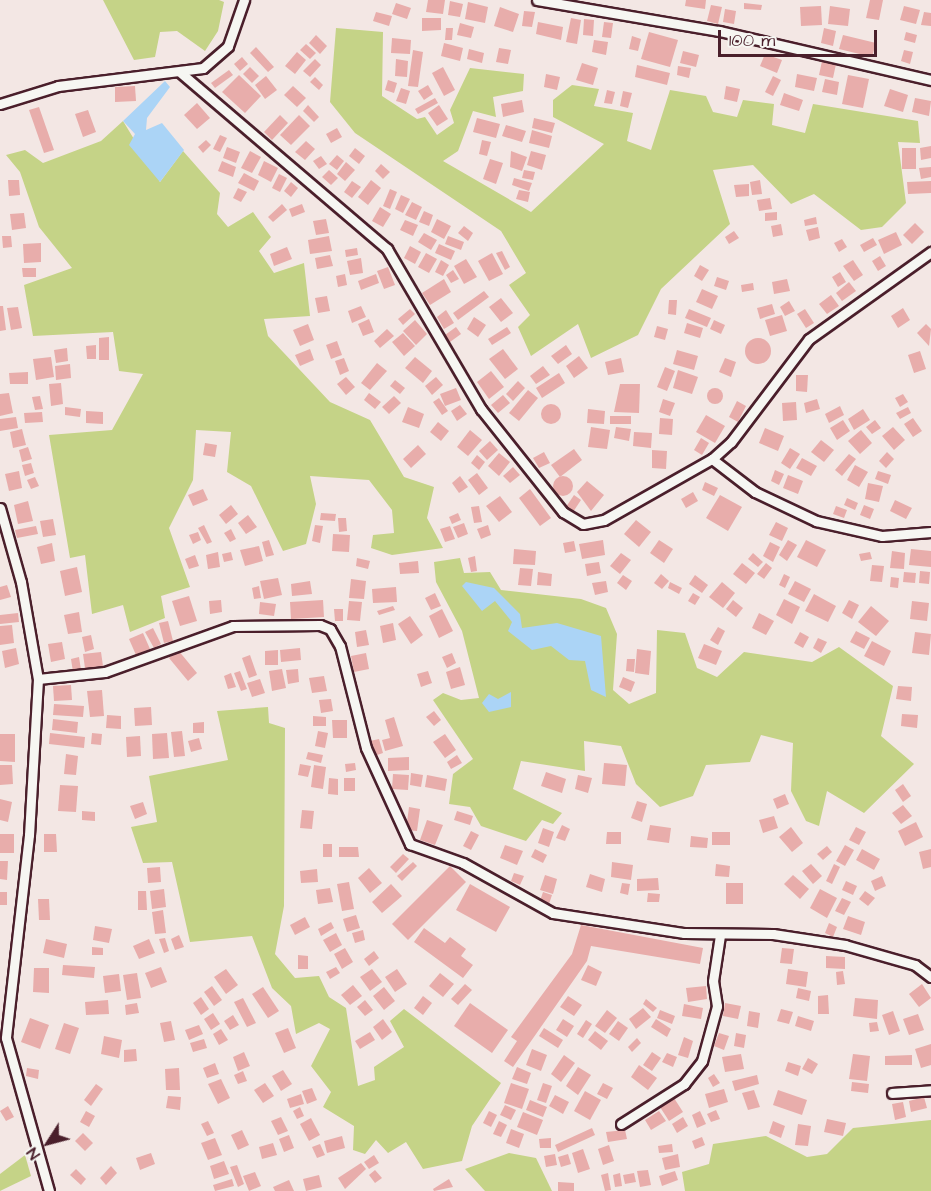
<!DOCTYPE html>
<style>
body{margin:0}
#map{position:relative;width:931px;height:1191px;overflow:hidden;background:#f3e7e4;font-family:"Architects Daughter",sans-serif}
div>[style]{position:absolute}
.green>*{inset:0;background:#c5d387}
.water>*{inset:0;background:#abd4f6}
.building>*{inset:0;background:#e8adab}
.round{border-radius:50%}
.roads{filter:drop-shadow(2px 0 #4a1f2b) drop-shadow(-2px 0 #4a1f2b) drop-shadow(0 2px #4a1f2b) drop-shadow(0 -2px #4a1f2b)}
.minor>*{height:9px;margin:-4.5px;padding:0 4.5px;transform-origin:4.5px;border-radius:4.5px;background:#f6f6f2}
span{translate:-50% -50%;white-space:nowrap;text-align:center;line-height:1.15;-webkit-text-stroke:4.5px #f6f6f2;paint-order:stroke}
.north{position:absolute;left:18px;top:1113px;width:60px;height:60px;-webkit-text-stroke:4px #f6f6f2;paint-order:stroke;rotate:234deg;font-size:16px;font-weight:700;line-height:24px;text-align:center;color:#4a1f2b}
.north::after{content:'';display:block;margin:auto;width:21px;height:27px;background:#4a1f2b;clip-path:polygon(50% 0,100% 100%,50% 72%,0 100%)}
.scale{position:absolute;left:718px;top:30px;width:159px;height:27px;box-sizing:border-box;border:3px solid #4a1f2b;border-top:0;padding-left:8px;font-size:18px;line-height:21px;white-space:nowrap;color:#4a1f2b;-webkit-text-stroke:4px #f6f6f2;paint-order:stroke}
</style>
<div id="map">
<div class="green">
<i style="clip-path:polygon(103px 0,219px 0,224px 2px,218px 31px,205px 51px,177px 31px,160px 32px,155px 57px,134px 60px)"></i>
<i style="clip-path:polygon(336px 28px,383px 32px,382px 96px,417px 119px,425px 117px,437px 135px,454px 123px,450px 110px,470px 68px,524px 74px,523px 91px,493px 97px,496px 117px,473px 111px,458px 151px,443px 161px,531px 212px,604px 144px,553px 117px,553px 100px,572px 85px,599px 89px,594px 106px,633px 113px,627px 141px,651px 150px,670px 90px,706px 96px,713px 112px,737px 117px,743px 100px,774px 104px,772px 125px,805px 133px,813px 104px,918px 121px,920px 143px,898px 142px,906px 203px,882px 227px,861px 230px,814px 194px,791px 204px,753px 165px,713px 170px,730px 224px,661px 289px,638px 335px,591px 358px,578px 324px,531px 356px,518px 327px,530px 315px,509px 285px,526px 273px,501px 231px,355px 133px,330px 102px)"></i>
<i style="clip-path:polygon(123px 121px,160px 182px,183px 151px,220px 193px,217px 214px,228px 227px,253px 212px,271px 237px,259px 251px,274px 273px,304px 263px,310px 316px,264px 319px,268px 336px,330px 402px,370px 420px,404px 477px,434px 487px,427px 518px,443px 548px,392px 555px,371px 548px,373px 535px,394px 533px,392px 510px,369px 480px,310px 476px,316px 504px,306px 544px,283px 551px,251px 486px,227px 472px,231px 432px,196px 430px,193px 480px,169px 528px,190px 587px,161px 596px,165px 618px,130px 632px,123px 605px,92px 614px,85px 555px,70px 558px,49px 435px,112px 430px,143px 374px,119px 371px,113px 332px,33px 336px,24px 285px,72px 268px,39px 227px,20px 172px,6px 155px,25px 150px,43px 163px,101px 141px)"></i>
<i style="clip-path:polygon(460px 558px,464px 573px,490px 572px,501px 590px,581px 599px,606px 608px,617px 634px,613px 690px,629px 704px,656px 693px,657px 630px,685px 633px,697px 668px,717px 677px,744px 652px,812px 662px,839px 647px,893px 686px,881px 736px,914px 764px,864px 813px,827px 791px,819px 826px,806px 821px,791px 791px,793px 743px,761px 735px,750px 762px,706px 765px,693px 796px,660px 807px,636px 784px,621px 746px,584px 741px,585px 771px,521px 761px,513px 789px,562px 813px,553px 824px,542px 820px,526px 841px,481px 826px,470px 807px,449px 804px,453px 774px,473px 759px,433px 700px,443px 693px,461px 700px,479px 698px,462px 631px,436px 582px,434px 562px)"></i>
<i style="clip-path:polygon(268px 707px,269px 723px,285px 728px,284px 906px,275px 954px,295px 978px,319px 976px,329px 997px,346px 1008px,358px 1086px,375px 1080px,374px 1067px,404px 1047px,390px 1021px,404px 1009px,501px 1083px,472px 1126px,462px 1161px,423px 1169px,406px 1142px,388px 1153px,376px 1140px,365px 1154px,353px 1150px,354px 1126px,323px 1107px,331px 1092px,311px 1066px,330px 1029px,319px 1023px,296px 1034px,291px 1006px,272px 988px,252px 936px,190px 942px,172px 862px,143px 863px,131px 827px,157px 822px,149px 776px,228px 760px,217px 711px)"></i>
<i style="clip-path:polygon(931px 1120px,931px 1191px,685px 1191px,682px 1172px,709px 1164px,713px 1144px,766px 1136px,807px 1157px,827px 1154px,853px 1128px)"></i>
<i style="clip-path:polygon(509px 1153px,536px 1158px,552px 1191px,485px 1191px,465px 1169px)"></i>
<i style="clip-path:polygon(25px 1155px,31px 1176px,0 1191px,0 1174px)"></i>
</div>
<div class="water">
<i style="clip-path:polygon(165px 81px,170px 87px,147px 118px,146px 130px,162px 123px,184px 150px,160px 182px,129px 145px,135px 134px,123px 121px)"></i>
<i style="clip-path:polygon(466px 582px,494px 588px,520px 614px,522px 628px,557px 623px,601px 636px,606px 697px,591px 690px,585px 661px,569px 660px,551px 646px,532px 650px,508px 631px,512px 622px,495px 601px,482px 611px,462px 586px)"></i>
<i style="clip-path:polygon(511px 692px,511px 707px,489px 712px,482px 703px,489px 694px,498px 699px)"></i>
</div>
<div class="building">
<i style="clip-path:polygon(428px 0,445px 0,443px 14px,426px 12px)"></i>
<i style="clip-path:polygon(686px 0,706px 0,705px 9px,685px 6px)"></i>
<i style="clip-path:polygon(870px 0,883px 0,879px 20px,866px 18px)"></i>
<i style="clip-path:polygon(450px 1px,463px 4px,460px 17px,448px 15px)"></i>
<i style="clip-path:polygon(468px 2px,488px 7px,485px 23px,465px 19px)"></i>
<i style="clip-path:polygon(396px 3px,411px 8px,407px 19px,392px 14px)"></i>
<i style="clip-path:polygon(744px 3px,762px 5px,761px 10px,744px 9px)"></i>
<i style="clip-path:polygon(711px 5px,722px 7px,718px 24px,707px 21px)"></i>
<i style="clip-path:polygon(821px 6px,822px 25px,801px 26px,800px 7px)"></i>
<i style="clip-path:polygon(830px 6px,850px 9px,848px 26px,828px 24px)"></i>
<i style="clip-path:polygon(904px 6px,920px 10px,916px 24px,900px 20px)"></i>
<i style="clip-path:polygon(500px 7px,519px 14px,513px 32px,494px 26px)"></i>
<i style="clip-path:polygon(725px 9px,736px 11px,734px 24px,723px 22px)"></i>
<i style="clip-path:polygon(524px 11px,535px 12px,532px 27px,522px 26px)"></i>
<i style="clip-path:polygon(376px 12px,392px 16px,389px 26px,373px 21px)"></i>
<i style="clip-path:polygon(924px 12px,931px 13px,931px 26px,921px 25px)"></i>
<i style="clip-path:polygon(422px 18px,441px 18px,441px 30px,422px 31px)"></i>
<i style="clip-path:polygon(571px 18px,581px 20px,577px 44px,566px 42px)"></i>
<i style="clip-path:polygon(584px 19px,594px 20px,593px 36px,583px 35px)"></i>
<i style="clip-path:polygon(538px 22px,563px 27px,561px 40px,536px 34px)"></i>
<i style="clip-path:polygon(604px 22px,613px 23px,611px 38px,602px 37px)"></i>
<i style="clip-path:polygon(460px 23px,474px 27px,471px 38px,457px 35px)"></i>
<i style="clip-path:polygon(446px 28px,453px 28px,452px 40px,445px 40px)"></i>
<i style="clip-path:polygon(824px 28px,836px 31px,833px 46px,821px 43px)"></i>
<i style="clip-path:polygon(649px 32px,678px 40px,670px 67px,641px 59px)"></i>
<i style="clip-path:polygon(906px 32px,917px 35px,915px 43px,904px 40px)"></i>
<i style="clip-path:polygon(316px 35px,327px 46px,320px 54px,309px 43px)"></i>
<i style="clip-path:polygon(843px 35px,876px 43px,872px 57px,839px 49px)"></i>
<i style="clip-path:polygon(632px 36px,641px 39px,638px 51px,629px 49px)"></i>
<i style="clip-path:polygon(392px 38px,411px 40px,410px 54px,391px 53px)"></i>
<i style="clip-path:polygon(594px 40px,608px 42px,606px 55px,592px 52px)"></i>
<i style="clip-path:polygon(444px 43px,463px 48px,460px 61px,441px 56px)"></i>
<i style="clip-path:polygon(306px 44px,316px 53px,310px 59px,300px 50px)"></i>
<i style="clip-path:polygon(256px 47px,274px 67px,268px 72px,250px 53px)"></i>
<i style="clip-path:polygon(499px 48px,511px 50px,508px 64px,496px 62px)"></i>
<i style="clip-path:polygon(469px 49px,484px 53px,482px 63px,467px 59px)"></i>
<i style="clip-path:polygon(413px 50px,423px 52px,418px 87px,408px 86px)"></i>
<i style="clip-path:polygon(904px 50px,913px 52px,910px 64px,901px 61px)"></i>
<i style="clip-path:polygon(683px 51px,699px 55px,696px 67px,680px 63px)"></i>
<i style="clip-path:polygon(297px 52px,306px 60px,295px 74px,285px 66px)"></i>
<i style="clip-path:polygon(765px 54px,782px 60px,777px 73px,760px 66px)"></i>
<i style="clip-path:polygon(242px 57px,248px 64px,240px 71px,234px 64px)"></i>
<i style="clip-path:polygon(315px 59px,321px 65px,310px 77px,303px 71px)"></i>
<i style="clip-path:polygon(396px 59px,408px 61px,407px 77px,395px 76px)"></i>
<i style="clip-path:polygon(822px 61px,836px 64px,833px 78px,819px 75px)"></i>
<i style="clip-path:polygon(582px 63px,598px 68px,593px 85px,576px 80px)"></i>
<i style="clip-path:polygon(637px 65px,670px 73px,667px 85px,635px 77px)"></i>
<i style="clip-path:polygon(678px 66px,691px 68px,689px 78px,677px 75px)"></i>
<i style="clip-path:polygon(250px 67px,259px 76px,252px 83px,243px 74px)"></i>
<i style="clip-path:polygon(443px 67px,455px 90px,444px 96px,432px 73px)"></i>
<i style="clip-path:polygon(229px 70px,233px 75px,215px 88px,211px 83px)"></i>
<i style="clip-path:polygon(546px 74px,560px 77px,557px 90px,544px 87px)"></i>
<i style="clip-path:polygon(797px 74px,817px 78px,814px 91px,795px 87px)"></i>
<i style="clip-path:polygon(239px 75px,261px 96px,245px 113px,222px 92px)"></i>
<i style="clip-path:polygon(848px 75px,869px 79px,863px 108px,842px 104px)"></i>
<i style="clip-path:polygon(266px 76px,277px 90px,265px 99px,255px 85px)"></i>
<i style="clip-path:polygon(773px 76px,781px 80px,773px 96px,765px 92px)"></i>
<i style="clip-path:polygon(315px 77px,323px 85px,319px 90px,310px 82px)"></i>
<i style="clip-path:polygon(825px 79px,839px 82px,837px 95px,822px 92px)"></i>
<i style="clip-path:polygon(388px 80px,397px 83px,394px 93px,385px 90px)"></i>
<i style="clip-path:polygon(428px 85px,433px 94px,424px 100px,418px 91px)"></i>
<i style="clip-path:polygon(135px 86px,136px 101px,115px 102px,115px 87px)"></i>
<i style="clip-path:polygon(293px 86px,306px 98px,297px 107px,284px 95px)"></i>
<i style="clip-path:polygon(726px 86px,740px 89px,737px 102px,724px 99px)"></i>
<i style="clip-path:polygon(401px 88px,410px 91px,406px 104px,396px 101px)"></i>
<i style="clip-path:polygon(890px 89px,908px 95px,903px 112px,884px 106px)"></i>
<i style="clip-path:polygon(607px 90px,615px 92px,612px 104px,604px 103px)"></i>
<i style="clip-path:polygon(623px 91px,632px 93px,628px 108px,620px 106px)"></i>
<i style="clip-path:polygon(784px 93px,803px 100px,799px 111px,780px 105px)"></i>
<i style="clip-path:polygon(435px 98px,438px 103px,418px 114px,415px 109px)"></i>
<i style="clip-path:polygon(915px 98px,931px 101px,929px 116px,912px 112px)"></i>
<i style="clip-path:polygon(522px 100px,524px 112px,503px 117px,501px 104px)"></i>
<i style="clip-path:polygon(197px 103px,210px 118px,197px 129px,184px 115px)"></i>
<i style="clip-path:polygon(308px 105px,319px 117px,314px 122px,303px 111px)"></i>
<i style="clip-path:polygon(439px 105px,448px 119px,437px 126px,428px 113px)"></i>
<i style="clip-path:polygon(39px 107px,54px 150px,44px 153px,29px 110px)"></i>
<i style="clip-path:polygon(88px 110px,96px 132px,83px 137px,75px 114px)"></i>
<i style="clip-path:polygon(280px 115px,288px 123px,272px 140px,264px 132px)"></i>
<i style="clip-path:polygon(299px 115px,310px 126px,291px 145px,280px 135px)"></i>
<i style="clip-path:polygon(477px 118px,500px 124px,496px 138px,473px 132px)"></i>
<i style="clip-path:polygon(534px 118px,555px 123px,552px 133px,532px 128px)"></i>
<i style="clip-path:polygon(506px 125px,526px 131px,522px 142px,502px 136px)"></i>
<i style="clip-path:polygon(337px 128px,342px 137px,331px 143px,326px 134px)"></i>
<i style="clip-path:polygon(532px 130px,552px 136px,549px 148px,529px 143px)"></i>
<i style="clip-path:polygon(220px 135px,227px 138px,220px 152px,213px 149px)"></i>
<i style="clip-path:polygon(206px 140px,211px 145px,203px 153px,198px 147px)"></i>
<i style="clip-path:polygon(482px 140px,491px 142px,487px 156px,479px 154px)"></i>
<i style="clip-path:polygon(306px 141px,315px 149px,305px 160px,295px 152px)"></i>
<i style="clip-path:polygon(931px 146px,931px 158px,921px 160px,920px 148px)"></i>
<i style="clip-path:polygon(227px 147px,240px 152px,236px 163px,223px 158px)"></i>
<i style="clip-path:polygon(355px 148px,365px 156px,359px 164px,349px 156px)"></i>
<i style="clip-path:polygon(902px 148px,916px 148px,916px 169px,902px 169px)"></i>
<i style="clip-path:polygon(250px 151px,261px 157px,252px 173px,241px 168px)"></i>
<i style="clip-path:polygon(511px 151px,527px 157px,522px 171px,510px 167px)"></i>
<i style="clip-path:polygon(531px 151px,546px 155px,542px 170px,527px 165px)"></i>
<i style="clip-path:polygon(337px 155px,344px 161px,337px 170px,329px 164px)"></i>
<i style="clip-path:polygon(321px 156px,327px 164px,319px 169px,313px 161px)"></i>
<i style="clip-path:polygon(490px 159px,503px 163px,496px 184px,483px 179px)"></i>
<i style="clip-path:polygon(222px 161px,236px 167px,233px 177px,218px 171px)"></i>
<i style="clip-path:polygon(264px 161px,278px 168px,271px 182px,258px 175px)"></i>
<i style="clip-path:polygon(346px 162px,355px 170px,345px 181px,337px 174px)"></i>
<i style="clip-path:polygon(381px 164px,390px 172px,383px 179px,375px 171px)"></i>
<i style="clip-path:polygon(931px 167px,931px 177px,921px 179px,919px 168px)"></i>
<i style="clip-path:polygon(329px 170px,338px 178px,331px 185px,322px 177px)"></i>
<i style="clip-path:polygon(524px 170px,535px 172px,533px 180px,522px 178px)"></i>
<i style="clip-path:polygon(244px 173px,259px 181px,254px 191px,238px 183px)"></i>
<i style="clip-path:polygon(279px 174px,287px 178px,280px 192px,272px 188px)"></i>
<i style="clip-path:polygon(514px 178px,532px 183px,529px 191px,512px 185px)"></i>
<i style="clip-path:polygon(8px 180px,19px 180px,20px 195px,9px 196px)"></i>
<i style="clip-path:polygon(371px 180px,381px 188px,368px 205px,358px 197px)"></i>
<i style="clip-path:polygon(760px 180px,762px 194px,752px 195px,750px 182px)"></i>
<i style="clip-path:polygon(352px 181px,361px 187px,352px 198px,344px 192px)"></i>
<i style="clip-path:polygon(931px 181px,931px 193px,908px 194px,907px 182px)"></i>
<i style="clip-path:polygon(291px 182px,298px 188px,291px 197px,284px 191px)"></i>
<i style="clip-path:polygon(749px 184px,749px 196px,736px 197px,734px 185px)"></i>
<i style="clip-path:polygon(238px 188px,247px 192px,241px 202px,233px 198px)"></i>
<i style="clip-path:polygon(390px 189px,397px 192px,390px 209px,383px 206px)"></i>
<i style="clip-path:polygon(519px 190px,530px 192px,528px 202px,516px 199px)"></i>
<i style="clip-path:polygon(401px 195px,410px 199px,403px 213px,395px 209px)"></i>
<i style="clip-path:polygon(770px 198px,772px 209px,759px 211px,757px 200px)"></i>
<i style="clip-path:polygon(412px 202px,422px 207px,416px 220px,405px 215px)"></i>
<i style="clip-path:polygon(282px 204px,287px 210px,273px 222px,268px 217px)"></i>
<i style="clip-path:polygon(302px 204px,305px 212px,292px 217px,289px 209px)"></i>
<i style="clip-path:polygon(380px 207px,391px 214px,383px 227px,372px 221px)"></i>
<i style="clip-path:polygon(424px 211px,433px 215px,429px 226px,419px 222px)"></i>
<i style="clip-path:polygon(777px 212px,777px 220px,765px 221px,765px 213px)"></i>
<i style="clip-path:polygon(24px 213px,26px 228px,12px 230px,10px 214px)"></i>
<i style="clip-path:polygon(816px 217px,817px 224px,805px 226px,804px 220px)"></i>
<i style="clip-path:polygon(326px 219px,329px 233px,316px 235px,313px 221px)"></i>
<i style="clip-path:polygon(437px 219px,451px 226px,444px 239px,431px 232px)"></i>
<i style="clip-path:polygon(405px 220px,418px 225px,413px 236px,400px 230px)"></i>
<i style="clip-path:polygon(915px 223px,924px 232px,912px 244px,903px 235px)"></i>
<i style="clip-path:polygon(781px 224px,783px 235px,773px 237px,771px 226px)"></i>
<i style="clip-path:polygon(464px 226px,473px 233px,468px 241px,458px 233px)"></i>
<i style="clip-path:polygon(818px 227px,820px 238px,809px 241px,806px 230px)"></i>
<i style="clip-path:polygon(734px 231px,739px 238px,729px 244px,725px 237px)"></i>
<i style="clip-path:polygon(896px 232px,902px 245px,884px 254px,878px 240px)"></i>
<i style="clip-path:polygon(424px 233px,437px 240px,431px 250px,418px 242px)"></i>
<i style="clip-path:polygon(2px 236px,11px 236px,12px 247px,3px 248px)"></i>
<i style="clip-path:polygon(329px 236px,332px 251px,310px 254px,308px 240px)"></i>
<i style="clip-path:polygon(448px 236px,464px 242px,461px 250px,445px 244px)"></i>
<i style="clip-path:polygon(873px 238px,877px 245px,864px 252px,860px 245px)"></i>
<i style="clip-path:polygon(842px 239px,847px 247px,839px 252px,834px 243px)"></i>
<i style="clip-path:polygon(41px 243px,41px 262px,24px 263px,23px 244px)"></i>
<i style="clip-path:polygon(439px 244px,455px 251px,451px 260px,435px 253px)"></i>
<i style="clip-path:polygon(410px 246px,421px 252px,415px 264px,404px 258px)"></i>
<i style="clip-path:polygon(287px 247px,292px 259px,274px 266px,270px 254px)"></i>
<i style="clip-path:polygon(357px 248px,358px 255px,346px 257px,345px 250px)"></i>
<i style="clip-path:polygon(502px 251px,510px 267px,505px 270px,496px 253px)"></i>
<i style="clip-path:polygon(426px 253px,437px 259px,429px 273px,418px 267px)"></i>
<i style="clip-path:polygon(492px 253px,503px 274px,489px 281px,478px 261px)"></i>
<i style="clip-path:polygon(330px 255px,333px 266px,317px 269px,315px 258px)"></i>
<i style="clip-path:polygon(880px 256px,886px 266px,878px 271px,872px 261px)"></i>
<i style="clip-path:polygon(361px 258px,363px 273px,350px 275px,347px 261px)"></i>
<i style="clip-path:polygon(466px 259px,477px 277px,464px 284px,454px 266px)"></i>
<i style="clip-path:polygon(441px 260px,449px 265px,443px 276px,435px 272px)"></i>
<i style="clip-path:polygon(853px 260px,863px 275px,854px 281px,843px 266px)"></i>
<i style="clip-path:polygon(700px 265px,709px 270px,702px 281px,694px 276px)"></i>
<i style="clip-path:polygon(388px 267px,395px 285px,384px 289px,377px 271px)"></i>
<i style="clip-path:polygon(22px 268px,36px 268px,36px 277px,23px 277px)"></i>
<i style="clip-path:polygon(453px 270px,459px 279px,451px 283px,446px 275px)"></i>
<i style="clip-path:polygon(840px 272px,846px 282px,838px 287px,832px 277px)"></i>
<i style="clip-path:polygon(345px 274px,347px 285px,338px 287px,336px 276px)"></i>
<i style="clip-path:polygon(376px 274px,379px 283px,361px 290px,358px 281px)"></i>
<i style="clip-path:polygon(717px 277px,729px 281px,726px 290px,714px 286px)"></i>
<i style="clip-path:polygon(444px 279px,451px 292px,430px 305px,422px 293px)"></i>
<i style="clip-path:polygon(787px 279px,790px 291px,774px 294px,772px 282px)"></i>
<i style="clip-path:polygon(849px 282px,856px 291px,842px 301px,836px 293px)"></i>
<i style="clip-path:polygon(753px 283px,754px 290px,742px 292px,741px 285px)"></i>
<i style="clip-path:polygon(702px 289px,718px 296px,712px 309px,696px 302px)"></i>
<i style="clip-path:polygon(484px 291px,489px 297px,458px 320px,453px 313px)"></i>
<i style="clip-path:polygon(831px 295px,839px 306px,827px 314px,819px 304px)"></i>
<i style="clip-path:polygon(327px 296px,330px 311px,318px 313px,315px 298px)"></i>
<i style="clip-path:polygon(501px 298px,513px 313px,501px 322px,489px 307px)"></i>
<i style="clip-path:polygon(669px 300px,677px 300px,676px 315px,668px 314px)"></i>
<i style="clip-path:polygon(789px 301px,795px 311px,785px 316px,780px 307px)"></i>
<i style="clip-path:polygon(772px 304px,775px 314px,760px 319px,757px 308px)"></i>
<i style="clip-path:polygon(0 306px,3px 306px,6px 330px,0 331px)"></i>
<i style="clip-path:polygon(361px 306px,366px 317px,352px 323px,348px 311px)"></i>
<i style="clip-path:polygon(18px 307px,22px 328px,11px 330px,7px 308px)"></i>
<i style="clip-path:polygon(903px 308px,910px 320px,898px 328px,891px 316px)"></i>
<i style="clip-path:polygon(410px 309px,415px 314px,403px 325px,398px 319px)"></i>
<i style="clip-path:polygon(689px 309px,711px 318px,707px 327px,685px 318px)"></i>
<i style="clip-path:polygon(805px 309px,814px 323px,806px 328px,797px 314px)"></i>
<i style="clip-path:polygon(446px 310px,454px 323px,444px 329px,437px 317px)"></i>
<i style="clip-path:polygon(782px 315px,787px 331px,770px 336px,765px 320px)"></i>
<i style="clip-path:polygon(474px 317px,486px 325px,478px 337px,467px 329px)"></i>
<i style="clip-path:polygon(369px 319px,374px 332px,363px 336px,358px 324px)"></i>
<i style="clip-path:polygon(415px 320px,427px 334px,416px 345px,403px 331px)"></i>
<i style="clip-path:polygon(714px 320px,725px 325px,721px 334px,710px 329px)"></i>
<i style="clip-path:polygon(687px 323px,703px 328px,700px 338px,684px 333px)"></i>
<i style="clip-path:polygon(308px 324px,314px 340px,300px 346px,293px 330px)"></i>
<i style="clip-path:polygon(926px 324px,931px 329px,929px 346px,917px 333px)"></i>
<i style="clip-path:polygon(657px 326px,668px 329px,665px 340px,654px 337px)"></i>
<i style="clip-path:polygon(456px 327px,461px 334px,450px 342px,445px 335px)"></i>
<i style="clip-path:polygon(507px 327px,511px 333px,492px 345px,488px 339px)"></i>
<i style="clip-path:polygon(387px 329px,394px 336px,380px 348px,374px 341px)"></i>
<i style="clip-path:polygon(403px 333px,415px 346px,404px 356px,392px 342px)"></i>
<i style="clip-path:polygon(109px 337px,109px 360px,99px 360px,99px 338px)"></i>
<i class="round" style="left:745px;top:338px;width:26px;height:26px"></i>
<i style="clip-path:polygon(337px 341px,342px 355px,331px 359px,326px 345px)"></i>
<i style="clip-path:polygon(96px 345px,96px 359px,87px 359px,86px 346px)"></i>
<i style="clip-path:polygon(566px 345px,572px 354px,558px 364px,551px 356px)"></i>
<i style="clip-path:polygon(67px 348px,68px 361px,56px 363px,54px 350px)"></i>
<i style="clip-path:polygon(310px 349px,314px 360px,300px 366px,295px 355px)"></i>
<i style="clip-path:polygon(503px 349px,518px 369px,505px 379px,489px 359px)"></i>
<i style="clip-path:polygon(677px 350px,698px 356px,694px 370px,673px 364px)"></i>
<i style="clip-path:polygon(920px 351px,926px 369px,914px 373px,908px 355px)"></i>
<i style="clip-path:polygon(579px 356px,588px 368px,574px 378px,566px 366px)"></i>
<i style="clip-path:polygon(51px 357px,54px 377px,36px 380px,33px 359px)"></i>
<i style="clip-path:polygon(415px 357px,432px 371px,423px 383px,405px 368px)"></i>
<i style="clip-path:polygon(344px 358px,349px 371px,340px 375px,335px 361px)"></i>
<i style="clip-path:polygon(621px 358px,624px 372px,608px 375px,605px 362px)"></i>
<i style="clip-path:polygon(725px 358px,736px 362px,731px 377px,719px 372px)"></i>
<i style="clip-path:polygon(377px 363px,387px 371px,370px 390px,361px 383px)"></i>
<i style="clip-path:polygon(70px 364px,71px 378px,56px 380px,55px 366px)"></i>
<i style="clip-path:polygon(543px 366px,550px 375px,536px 384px,530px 376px)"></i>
<i style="clip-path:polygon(665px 367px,675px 371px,667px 391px,657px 387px)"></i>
<i style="clip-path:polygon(678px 370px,698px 377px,692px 394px,673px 388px)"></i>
<i style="clip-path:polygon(491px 371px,504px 387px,489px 399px,477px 382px)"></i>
<i style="clip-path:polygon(28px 372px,28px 384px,10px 384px,9px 373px)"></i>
<i style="clip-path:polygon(559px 373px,565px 383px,542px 398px,536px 388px)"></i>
<i style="clip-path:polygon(796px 375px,808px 375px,807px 392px,796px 391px)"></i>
<i style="clip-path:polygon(346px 377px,355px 387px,346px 395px,337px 384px)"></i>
<i style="clip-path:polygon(436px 377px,443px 385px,432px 395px,425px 386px)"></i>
<i style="clip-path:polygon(395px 380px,405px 388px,400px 394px,390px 386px)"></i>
<i style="clip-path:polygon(518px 381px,525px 388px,513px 401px,506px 394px)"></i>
<i style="clip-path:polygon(61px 383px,63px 404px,51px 406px,49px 384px)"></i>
<i style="clip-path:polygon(620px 384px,640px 384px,639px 413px,614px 412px)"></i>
<i class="round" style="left:707px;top:388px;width:16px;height:16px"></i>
<i style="clip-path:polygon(456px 388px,461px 400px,445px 406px,440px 394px)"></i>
<i style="clip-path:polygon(528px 390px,538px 398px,519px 421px,509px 413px)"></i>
<i style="clip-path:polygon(9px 393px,13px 413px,0 416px,0 394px)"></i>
<i style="clip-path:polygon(369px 393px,381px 402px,375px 409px,364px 400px)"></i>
<i style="clip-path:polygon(903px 394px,908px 402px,900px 407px,895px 398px)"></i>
<i style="clip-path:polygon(503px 395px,510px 403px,498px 413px,491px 405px)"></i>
<i style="clip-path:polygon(40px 396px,43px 409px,35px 410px,32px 397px)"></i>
<i style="clip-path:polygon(394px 396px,401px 403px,389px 414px,382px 407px)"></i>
<i style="clip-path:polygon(439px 398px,448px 411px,442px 415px,433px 402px)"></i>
<i style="clip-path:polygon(663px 399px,675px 403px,670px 416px,659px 412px)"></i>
<i style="clip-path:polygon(817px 399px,820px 409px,806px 413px,804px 403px)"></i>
<i style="clip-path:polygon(737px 401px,746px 406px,738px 422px,729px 417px)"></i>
<i style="clip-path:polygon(796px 402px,797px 420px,783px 421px,782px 403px)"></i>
<i class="round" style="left:541px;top:404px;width:20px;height:20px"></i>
<i style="clip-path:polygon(460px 405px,467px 414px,457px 421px,451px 411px)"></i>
<i style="clip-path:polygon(840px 406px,844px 415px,829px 423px,825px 414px)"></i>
<i style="clip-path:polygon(65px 407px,81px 409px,80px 417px,65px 415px)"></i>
<i style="clip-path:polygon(408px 407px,424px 414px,419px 428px,402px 422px)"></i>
<i style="clip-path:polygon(908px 407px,911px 413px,900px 419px,896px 413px)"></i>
<i style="clip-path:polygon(588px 409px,605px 411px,604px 424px,587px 423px)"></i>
<i style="clip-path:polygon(863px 409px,870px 420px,854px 430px,848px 419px)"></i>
<i style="clip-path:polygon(86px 411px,103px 412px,103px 424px,86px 423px)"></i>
<i style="clip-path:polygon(42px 412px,43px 422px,25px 423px,24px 413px)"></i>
<i style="clip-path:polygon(706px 415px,725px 426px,715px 443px,696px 432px)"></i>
<i style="clip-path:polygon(610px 416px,631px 416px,631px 424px,610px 424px)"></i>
<i style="clip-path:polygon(16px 417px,18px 428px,0 431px,0 419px)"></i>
<i style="clip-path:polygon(660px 418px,673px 419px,672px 435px,659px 434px)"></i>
<i style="clip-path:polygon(913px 418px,922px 431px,913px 437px,904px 424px)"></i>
<i style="clip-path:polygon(843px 420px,850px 431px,837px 440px,830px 428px)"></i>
<i style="clip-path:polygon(875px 420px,881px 428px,872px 434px,866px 427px)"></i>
<i style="clip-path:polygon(438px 422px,449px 431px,441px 441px,430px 432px)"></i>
<i style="clip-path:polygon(591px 427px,610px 430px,607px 449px,588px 447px)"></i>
<i style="clip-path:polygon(616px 427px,631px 429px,629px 441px,614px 438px)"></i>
<i style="clip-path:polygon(893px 427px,905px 440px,894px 450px,882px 436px)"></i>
<i style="clip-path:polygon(765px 428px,784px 436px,778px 451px,759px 443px)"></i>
<i style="clip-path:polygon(22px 429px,26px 445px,13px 448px,10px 432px)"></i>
<i style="clip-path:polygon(470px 430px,482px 440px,468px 456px,457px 447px)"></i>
<i style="clip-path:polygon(861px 430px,872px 443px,860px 454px,848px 441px)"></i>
<i style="clip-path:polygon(634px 432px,652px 433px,651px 448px,633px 446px)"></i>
<i style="clip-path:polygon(701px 438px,709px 443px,702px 455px,694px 450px)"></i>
<i style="clip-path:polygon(821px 440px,834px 450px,824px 462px,811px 452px)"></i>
<i style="clip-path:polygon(490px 441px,498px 450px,487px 460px,479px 451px)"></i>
<i style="clip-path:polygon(205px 443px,217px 445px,215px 457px,203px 455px)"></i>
<i style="clip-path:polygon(418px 445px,426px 454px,411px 468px,403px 459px)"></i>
<i style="clip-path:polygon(28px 447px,32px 459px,22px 462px,19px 450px)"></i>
<i style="clip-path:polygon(790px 448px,800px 454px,790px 469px,781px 463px)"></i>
<i style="clip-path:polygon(574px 449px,582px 460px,560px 477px,551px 465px)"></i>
<i style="clip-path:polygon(652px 450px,667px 451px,666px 469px,652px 468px)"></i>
<i style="clip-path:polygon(544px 452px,550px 463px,539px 468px,533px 458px)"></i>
<i style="clip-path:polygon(887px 452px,894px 459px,886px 468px,879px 461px)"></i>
<i style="clip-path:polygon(499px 453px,510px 462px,499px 476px,488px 466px)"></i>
<i style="clip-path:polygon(849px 454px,856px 459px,842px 476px,835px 470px)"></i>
<i style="clip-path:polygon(477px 455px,485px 462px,479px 470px,471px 463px)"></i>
<i style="clip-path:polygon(802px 458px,817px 466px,811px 476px,796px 468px)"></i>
<i style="clip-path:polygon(31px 463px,34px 473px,25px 476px,22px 465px)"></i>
<i style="clip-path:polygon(855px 465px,868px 472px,859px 487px,847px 480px)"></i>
<i style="clip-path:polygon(513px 467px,520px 475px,510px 483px,503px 476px)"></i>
<i style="clip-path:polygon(775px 470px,784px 474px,779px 485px,771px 481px)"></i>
<i style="clip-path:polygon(19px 471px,22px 488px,9px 491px,5px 474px)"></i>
<i style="clip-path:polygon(878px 471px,891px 475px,888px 484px,875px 479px)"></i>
<i style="clip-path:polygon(477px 473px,488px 488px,479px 495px,468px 480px)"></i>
<i style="clip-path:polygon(788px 475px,803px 481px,798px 494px,783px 488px)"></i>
<i style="clip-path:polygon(460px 476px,468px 487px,459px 493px,452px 483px)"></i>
<i class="round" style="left:553px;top:476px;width:20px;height:20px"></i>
<i style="clip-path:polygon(35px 477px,39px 486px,31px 489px,27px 480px)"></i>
<i style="clip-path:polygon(587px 481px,604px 495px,591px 511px,577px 492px)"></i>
<i style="clip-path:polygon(705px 482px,718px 488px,714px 496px,702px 490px)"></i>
<i style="clip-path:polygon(868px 483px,883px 486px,879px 502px,865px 499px)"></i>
<i style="clip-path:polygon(203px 489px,208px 500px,193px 506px,188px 495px)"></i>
<i style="clip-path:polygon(530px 489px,551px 518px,540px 526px,519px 498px)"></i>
<i style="clip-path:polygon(693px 492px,698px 501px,686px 508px,681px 499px)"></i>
<i style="clip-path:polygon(574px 495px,581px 500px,573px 512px,566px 507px)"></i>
<i style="clip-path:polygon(720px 495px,742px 507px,728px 531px,706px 518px)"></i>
<i style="clip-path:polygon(500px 496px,512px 512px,499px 522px,486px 506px)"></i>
<i style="clip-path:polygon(847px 498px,858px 503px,855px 510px,844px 505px)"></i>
<i style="clip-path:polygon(895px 500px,912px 508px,906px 519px,890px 511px)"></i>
<i style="clip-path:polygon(28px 501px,33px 521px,18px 524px,14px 505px)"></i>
<i style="clip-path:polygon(231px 505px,238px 514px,226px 524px,219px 515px)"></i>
<i style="clip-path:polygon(864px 505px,874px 509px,870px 519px,860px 515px)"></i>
<i style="clip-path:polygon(479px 506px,482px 522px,474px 523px,471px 507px)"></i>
<i style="clip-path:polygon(836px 506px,847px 510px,844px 518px,833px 514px)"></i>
<i style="clip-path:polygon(321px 513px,336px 514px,335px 521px,320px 520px)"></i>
<i style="clip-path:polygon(458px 513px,461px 520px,452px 524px,449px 517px)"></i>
<i style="clip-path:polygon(248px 515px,257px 527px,246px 534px,238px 523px)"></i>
<i style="clip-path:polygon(338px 518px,346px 518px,347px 531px,339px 532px)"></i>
<i style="clip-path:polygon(53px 519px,56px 535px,43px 537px,40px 521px)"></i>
<i style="clip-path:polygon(636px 520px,651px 532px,639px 547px,624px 534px)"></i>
<i style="clip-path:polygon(776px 522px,788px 528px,782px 541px,769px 535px)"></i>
<i style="clip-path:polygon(464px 523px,468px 534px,458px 538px,453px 527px)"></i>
<i style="clip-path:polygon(204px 525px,212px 542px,207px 544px,198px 528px)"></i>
<i style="clip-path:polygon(315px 525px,323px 526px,320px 543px,312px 541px)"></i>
<i style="clip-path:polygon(488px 525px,491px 535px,481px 539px,477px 529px)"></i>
<i style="clip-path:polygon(36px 526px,38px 534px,17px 538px,15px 530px)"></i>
<i style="clip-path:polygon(450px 526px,455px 539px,445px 542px,440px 529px)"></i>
<i style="clip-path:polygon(231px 529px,236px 539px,230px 542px,224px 533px)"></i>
<i style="clip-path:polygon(198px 532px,201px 540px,193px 544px,189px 535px)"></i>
<i style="clip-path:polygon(333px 534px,350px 535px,349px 552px,332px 551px)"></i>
<i style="clip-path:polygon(269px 540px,274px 555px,266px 557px,262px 542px)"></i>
<i style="clip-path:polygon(603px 540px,605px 555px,582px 559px,579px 544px)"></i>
<i style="clip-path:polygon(659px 540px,673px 549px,664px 563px,650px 553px)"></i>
<i style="clip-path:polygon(788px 540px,797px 545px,787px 561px,779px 555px)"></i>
<i style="clip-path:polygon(806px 540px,826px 550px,817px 567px,797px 557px)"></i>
<i style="clip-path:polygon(574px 541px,576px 551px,565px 553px,563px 543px)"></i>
<i style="clip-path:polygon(770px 542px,780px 547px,773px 562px,763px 556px)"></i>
<i style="clip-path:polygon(52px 543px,55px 561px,41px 564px,37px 547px)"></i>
<i style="clip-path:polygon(259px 546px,263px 561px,245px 566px,240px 550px)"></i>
<i style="clip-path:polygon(514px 549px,536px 551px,535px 565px,513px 564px)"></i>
<i style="clip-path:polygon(911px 549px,931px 551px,931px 567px,909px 565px)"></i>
<i style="clip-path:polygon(892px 551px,905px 553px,904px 569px,890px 568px)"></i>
<i style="clip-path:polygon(218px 552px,220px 567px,208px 569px,206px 555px)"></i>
<i style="clip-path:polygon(231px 552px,233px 560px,224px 562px,222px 554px)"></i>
<i style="clip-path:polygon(870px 552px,872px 559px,861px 561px,859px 554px)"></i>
<i style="clip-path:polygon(621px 553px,631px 560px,620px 574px,610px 566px)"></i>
<i style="clip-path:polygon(753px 553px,763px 562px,758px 567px,748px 559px)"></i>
<i style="clip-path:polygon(195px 555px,199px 566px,189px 569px,185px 559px)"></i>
<i style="clip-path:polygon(475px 556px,477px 571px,471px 572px,468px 558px)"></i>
<i style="clip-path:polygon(357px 558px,370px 561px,368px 569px,356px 566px)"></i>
<i style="clip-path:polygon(418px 561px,419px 573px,400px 574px,399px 563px)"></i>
<i style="clip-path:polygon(599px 562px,601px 573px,587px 576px,585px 564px)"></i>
<i style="clip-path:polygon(742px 563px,755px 573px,746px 584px,733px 574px)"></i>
<i style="clip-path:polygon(766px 563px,772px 568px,764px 579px,757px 574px)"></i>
<i style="clip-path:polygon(872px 565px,884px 566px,882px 582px,870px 581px)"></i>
<i style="clip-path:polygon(77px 567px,82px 592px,65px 596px,60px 571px)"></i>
<i style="clip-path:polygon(520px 568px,533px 569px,531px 586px,518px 585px)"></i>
<i style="clip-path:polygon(920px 571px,930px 572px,929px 584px,919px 583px)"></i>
<i style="clip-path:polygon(538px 572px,552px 574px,551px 586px,537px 585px)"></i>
<i style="clip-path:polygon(904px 572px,916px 573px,915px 583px,903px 582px)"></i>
<i style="clip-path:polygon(661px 574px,669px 581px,662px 589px,654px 583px)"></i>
<i style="clip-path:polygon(784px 574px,790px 577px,785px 588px,779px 585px)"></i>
<i style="clip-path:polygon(623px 575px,632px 581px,626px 590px,617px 583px)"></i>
<i style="clip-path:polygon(695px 575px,708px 585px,702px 593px,689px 584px)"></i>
<i style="clip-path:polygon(891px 577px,899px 578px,898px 588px,890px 587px)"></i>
<i style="clip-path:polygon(278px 578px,282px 595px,264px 599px,260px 581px)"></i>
<i style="clip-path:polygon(351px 579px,366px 581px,364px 599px,349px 598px)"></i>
<i style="clip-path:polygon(310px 581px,312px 594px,292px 596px,291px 584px)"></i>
<i style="clip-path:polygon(606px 581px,608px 592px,595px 595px,592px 583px)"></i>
<i style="clip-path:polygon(795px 581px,811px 589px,804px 602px,788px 594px)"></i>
<i style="clip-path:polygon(670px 582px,682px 588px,679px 594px,668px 588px)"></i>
<i style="clip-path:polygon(722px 582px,735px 593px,723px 608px,709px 597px)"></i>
<i style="clip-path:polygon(7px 585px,11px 597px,0 600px,0 587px)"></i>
<i style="clip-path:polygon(259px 586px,261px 598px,254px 599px,252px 588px)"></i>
<i style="clip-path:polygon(396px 587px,397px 602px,373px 603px,372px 589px)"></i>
<i style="clip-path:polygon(435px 593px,441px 606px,431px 610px,425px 598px)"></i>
<i style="clip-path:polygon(693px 593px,700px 597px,695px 605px,688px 601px)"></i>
<i style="clip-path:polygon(814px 594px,836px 606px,828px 622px,805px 611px)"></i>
<i style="clip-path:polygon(189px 596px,197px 621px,180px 626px,172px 601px)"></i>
<i style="clip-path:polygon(784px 599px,800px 607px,792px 624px,776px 615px)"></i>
<i style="clip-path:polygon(221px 600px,222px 612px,210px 614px,209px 601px)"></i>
<i style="clip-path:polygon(323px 600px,324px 617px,291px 619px,290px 602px)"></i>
<i style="clip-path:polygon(733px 600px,743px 608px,736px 617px,726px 609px)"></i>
<i style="clip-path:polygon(849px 600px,859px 605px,852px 619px,842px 613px)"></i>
<i style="clip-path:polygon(349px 601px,362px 602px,360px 621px,347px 620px)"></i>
<i style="clip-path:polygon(912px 601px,929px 603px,927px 621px,910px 619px)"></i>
<i style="clip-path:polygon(260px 602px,276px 604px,274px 616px,259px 614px)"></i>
<i style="clip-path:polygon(393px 606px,395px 610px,379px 615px,377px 611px)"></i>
<i style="clip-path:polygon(871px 606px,889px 621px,876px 636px,858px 622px)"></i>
<i style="clip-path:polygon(334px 609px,343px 609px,343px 621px,335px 621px)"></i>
<i style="clip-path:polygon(442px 609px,453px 631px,439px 638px,429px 616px)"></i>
<i style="clip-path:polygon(79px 612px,82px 632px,68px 634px,64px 615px)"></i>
<i style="clip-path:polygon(18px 613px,19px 622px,0 624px,0 615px)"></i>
<i style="clip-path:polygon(759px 613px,774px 621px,766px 635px,752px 628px)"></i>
<i style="clip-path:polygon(410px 616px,423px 635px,411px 644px,398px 624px)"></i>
<i style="clip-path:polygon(168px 621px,173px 641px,164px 643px,159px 623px)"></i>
<i style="clip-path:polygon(393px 623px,396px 640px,383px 643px,380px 626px)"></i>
<i style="clip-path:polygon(12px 625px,14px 643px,0 645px,0 626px)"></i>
<i style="clip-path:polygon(718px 627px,725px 631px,718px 645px,710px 640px)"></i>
<i style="clip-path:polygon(153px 628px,161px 644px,154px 648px,145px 632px)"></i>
<i style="clip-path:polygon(366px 630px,369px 645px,357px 647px,355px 632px)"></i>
<i style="clip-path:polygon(856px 631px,870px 638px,864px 649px,850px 642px)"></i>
<i style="clip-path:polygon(800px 632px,809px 637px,803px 648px,794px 643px)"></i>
<i style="clip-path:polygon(915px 632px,931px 634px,929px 655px,912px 653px)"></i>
<i style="clip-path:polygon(143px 633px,150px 649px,136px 655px,129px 639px)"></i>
<i style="clip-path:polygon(91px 635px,94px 649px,85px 652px,82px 637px)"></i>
<i style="clip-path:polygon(818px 638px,827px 642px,821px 653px,813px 648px)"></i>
<i style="clip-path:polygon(872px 641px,891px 651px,884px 666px,864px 656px)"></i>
<i style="clip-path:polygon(62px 642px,65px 659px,51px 662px,48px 644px)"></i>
<i style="clip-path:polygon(704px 644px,722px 651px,716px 665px,698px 658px)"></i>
<i style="clip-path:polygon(16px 648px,19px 664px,5px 668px,2px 651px)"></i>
<i style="clip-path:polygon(300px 648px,301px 660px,281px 662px,280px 650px)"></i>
<i style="clip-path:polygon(637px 649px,651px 651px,649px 675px,635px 673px)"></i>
<i style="clip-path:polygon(178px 650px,197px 673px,188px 681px,169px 658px)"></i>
<i style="clip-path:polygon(278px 650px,278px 665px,265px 665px,265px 651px)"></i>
<i style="clip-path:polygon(101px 652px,103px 666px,85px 668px,83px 654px)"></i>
<i style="clip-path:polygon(366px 653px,369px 669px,354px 672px,351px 656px)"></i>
<i style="clip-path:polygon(452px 653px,456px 663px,447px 668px,442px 657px)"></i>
<i style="clip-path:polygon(250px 655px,257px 675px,249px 678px,242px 658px)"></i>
<i style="clip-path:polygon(79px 657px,81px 670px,73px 672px,71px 659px)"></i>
<i style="clip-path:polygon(627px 659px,635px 659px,634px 672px,626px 671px)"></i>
<i style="clip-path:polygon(460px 667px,465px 685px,451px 689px,446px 672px)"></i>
<i style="clip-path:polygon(282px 669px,286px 688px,272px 691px,269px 671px)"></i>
<i style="clip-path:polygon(298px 669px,299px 682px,288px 684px,286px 670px)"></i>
<i style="clip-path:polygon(240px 671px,247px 689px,241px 691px,234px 673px)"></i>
<i style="clip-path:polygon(428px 671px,432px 683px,421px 687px,417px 674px)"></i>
<i style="clip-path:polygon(231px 673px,236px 687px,228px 689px,224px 676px)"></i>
<i style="clip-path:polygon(324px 676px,327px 691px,312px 693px,309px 678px)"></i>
<i style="clip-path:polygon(623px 677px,635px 682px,631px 692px,619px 687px)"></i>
<i style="clip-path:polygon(260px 679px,265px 693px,252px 697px,247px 683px)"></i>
<i style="clip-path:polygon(71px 685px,72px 700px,54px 701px,53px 686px)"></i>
<i style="clip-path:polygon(898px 686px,912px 687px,911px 701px,896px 699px)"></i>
<i style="clip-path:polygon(102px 690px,104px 716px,90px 717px,87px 691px)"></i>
<i style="clip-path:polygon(331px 699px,333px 711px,321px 713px,319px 700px)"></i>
<i style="clip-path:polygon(54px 704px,84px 706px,83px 717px,53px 715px)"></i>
<i style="clip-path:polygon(151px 707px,152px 725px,135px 726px,134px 708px)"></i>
<i style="clip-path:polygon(434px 711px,441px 720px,434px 726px,426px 717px)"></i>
<i style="clip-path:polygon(902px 714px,918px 715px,917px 728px,901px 726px)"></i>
<i style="clip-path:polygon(107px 715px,121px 716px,121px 729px,106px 728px)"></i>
<i style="clip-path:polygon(313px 716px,326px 717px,326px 726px,313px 726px)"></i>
<i style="clip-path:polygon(394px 717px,403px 746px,385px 751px,382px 740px,390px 738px,385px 720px)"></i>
<i style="clip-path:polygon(53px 719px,78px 722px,77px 733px,52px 730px)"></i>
<i style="clip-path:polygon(332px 720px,347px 720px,347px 738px,333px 738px)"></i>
<i style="clip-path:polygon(204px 722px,204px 733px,193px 733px,193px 723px)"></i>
<i style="clip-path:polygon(182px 731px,185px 756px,174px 757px,171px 732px)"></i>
<i style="clip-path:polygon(318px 731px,328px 733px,325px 748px,315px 746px)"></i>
<i style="clip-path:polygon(50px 733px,85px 737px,84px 748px,49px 744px)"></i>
<i style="clip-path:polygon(92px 733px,102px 734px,101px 745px,91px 744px)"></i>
<i style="clip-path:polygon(167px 733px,169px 758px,153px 759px,152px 734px)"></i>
<i style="clip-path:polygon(0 734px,15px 734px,15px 762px,0 761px)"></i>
<i style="clip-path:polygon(445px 734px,456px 750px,445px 758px,433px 742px)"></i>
<i style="clip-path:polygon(140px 736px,141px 756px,127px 757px,126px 737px)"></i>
<i style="clip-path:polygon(199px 738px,202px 749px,191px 752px,188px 741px)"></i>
<i style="clip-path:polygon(379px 739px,383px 753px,374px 756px,370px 741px)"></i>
<i style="clip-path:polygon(308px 752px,323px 755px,321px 763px,306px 759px)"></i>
<i style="clip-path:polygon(66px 754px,78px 756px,76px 775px,64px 774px)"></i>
<i style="clip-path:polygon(457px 755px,462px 763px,451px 769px,447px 762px)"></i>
<i style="clip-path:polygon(409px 757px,409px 770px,388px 771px,388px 758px)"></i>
<i style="clip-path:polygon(355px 763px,356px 770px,346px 772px,345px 764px)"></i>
<i style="clip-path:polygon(604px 763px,627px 765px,625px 786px,602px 784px)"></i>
<i style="clip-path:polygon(300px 764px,311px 766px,308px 777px,298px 775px)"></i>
<i style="clip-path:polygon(0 765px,12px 765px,13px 784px,0 785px)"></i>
<i style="clip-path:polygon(314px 765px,326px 767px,323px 789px,311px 787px)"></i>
<i style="clip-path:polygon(546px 772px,566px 779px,562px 793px,541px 786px)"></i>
<i style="clip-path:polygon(411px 773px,423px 775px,421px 787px,410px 785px)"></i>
<i style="clip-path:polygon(393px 774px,409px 775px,408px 790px,392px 789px)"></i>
<i style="clip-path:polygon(427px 775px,447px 779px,445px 791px,425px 787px)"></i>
<i style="clip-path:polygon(578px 775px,592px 778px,588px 793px,575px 789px)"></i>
<i style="clip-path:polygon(329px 778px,338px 779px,338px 795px,328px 794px)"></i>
<i style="clip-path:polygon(344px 778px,355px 778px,355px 791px,344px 791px)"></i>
<i style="clip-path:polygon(903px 784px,911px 796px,903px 802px,895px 790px)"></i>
<i style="clip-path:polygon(60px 785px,78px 786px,76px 812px,58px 811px)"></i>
<i style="clip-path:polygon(785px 794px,789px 804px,777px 809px,773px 799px)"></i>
<i style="clip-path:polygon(0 799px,12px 802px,8px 822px,0 820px)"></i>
<i style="clip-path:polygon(637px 801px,647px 804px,642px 822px,631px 818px)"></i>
<i style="clip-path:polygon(143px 802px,147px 814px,135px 819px,130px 806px)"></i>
<i style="clip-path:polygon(903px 805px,912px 816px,901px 824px,892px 813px)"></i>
<i style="clip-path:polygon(409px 807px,420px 809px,417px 831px,406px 830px)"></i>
<i style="clip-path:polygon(302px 810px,314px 811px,312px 829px,300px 828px)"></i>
<i style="clip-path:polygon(82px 811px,95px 812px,95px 821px,82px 820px)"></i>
<i style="clip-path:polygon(457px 811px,473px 816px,470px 825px,454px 820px)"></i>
<i style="clip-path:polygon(774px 816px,778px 828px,763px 833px,759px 820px)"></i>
<i style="clip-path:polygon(427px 820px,443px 825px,435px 845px,420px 840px)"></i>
<i style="clip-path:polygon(916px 822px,923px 837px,905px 846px,898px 831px)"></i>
<i style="clip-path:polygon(562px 825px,570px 829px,565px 841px,556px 838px)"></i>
<i style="clip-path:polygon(650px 825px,671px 828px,669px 843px,647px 840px)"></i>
<i style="clip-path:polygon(791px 827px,803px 843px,792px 852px,779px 837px)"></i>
<i style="clip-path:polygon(856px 827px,866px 832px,859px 845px,849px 840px)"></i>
<i style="clip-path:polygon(543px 828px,554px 832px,549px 847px,538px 843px)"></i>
<i style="clip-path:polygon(471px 831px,479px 835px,471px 850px,463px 846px)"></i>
<i style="clip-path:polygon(607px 832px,621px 832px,621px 844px,606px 844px)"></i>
<i style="clip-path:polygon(712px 832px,730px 832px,730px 845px,712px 845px)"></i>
<i style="clip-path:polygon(0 834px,14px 834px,14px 853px,0 853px)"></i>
<i style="clip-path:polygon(44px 834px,56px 834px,57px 852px,44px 852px)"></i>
<i style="clip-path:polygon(691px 836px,708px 838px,707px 848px,690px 847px)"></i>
<i style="clip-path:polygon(323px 844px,332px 844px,332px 857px,323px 857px)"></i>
<i style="clip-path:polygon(505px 845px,523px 851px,517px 865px,500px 858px)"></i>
<i style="clip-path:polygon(845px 845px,854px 850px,845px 866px,836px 861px)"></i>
<i style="clip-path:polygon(827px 846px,832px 852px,823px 860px,817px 854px)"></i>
<i style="clip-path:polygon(339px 847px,358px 847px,359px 857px,339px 857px)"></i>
<i style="clip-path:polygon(535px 849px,547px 855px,543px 863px,531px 857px)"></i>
<i style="clip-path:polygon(862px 849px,880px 859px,874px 870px,856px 860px)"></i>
<i style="clip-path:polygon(931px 849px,931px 867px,923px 869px,919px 852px)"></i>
<i style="clip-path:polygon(403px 854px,409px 859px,396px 873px,390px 867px)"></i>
<i style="clip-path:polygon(0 861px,8px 861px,7px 880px,0 879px)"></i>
<i style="clip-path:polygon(413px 862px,417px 866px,402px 881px,397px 876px)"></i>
<i style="clip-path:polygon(612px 862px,633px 865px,631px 880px,611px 877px)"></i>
<i style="clip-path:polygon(716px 864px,730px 866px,729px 877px,715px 876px)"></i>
<i style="clip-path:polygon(811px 864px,822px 876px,813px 884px,802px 871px)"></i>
<i style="clip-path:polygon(834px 864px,840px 867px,832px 884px,826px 881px)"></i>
<i style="clip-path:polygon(450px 866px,466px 882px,408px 940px,392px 924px)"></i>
<i style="clip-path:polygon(160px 867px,161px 882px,148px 883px,147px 868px)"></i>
<i style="clip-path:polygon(369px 868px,382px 883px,370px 893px,358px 878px)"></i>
<i style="clip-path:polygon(317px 869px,318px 882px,301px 883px,300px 871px)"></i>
<i style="clip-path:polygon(514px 873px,524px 876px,520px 885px,511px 881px)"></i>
<i style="clip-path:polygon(590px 874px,605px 879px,602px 892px,586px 887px)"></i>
<i style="clip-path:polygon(545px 875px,557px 879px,553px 894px,540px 890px)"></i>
<i style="clip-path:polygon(793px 875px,809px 889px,800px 899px,784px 884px)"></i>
<i style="clip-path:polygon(882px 876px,886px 886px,875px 891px,871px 881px)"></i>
<i style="clip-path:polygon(658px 878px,659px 890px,637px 891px,637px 879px)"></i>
<i style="clip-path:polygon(846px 881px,857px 886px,853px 895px,842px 890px)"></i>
<i style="clip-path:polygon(349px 882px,354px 909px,342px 911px,337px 884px)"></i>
<i style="clip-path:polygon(622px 883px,630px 884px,628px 895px,620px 893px)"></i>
<i style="clip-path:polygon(726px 883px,743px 883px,743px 904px,726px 904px)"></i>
<i style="clip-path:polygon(391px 884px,402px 896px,382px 913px,372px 902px)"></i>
<i style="clip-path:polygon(470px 884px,510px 907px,496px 932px,456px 910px)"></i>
<i style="clip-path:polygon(330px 888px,333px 902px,318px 904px,316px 890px)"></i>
<i style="clip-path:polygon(164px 889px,166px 907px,152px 909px,150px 891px)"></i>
<i style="clip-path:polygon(820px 889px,837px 898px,827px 918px,810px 908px)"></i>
<i style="clip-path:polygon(138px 891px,146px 891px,147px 910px,138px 910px)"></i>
<i style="clip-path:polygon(865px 891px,875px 898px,868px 906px,859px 899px)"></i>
<i style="clip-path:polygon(0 892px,7px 892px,7px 905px,0 905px)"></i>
<i style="clip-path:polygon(543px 892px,552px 895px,549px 904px,540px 901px)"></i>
<i style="clip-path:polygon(648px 893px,660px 894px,659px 902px,647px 902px)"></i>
<i style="clip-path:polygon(842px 898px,851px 902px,844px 915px,835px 911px)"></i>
<i style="clip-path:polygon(38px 899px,49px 899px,50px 920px,39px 920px)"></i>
<i style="clip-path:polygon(163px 910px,166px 933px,155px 934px,152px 912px)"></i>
<i style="clip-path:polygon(356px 915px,360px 928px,347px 932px,343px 919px)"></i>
<i style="clip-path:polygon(848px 916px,865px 922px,861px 935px,843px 929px)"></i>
<i style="clip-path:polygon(305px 917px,310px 927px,295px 935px,290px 925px)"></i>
<i style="clip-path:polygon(331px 922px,334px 928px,321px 936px,318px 929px)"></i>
<i style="clip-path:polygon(829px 923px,837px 927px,833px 937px,825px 933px)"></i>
<i style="clip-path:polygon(581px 925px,703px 948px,700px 964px,591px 946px,587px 961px,513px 1067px,504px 1061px,517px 1041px,511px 1037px,572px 954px)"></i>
<i style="clip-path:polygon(95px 926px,112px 929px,109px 943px,93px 940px)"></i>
<i style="clip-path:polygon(424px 928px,445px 943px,450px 937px,466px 949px,461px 956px,473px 965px,463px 978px,414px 942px)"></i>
<i style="clip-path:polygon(363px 930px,365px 940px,355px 943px,352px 933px)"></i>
<i style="clip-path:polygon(336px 933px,342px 945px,330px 952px,323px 940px)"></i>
<i style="clip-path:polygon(179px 935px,184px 947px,175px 950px,171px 939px)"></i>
<i style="clip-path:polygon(165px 938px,169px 951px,164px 953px,159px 939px)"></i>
<i style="clip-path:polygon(46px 939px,67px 944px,64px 958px,43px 953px)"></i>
<i style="clip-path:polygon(149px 939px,155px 953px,139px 959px,133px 946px)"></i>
<i style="clip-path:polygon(92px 947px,103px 948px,103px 955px,92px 955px)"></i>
<i style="clip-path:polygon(345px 948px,353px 962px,342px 969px,334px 954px)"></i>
<i style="clip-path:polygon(782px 948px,794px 949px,792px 964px,780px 963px)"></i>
<i style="clip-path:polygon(374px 951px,379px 958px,369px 966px,364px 959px)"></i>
<i style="clip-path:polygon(298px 955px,308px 956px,308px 969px,298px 969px)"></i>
<i style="clip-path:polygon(826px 956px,845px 957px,845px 969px,826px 968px)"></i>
<i style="clip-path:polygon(63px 965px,95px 967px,94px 978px,62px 975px)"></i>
<i style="clip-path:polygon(588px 965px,602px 972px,596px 986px,581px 980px)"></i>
<i style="clip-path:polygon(161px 967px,167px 982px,151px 988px,145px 973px)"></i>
<i style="clip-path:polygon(336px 967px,340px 973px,330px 979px,326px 972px)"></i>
<i style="clip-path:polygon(34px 968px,49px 968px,49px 993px,33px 992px)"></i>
<i style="clip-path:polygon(226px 969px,238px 985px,226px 994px,214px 977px)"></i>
<i style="clip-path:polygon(372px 969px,382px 982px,370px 991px,360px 977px)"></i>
<i style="clip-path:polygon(397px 969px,407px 984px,395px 992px,385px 977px)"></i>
<i style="clip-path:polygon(788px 969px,808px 972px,806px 987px,786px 984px)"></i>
<i style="clip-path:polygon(843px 971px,845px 984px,837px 985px,836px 972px)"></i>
<i style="clip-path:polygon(137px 973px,141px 998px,127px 1000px,123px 975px)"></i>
<i style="clip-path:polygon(440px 973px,454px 984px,443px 997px,429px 986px)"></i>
<i style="clip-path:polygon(119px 974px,121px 991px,105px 993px,103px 976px)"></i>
<i style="clip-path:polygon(465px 984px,472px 990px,458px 1005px,451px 999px)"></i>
<i style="clip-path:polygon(922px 984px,931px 998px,919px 1007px,909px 994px)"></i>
<i style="clip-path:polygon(353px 985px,362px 996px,350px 1005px,341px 995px)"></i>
<i style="clip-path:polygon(212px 986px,222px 1000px,214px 1006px,204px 992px)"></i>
<i style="clip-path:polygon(706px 986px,707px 999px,688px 1002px,686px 988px)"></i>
<i style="clip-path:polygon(263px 987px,279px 1011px,268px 1018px,252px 994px)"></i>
<i style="clip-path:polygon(384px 987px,395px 1001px,384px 1010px,373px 996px)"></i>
<i style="clip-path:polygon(798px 988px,811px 991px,809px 1001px,796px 998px)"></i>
<i style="clip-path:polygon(828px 995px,829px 1014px,818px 1014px,818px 996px)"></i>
<i style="clip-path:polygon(423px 996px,432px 1003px,423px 1015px,414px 1008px)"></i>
<i style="clip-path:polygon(568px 996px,582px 1005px,574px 1016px,560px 1007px)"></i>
<i style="clip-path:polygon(201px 997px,209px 1009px,201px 1015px,193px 1003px)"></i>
<i style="clip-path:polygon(243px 998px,256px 1023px,247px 1027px,234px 1002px)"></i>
<i style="clip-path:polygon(855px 998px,878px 1000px,877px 1019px,853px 1016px)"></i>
<i style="clip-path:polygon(646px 999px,657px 1008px,653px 1012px,643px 1004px)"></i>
<i style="clip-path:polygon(108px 1000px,109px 1014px,86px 1015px,85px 1002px)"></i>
<i style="clip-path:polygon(365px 1000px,373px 1010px,365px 1016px,357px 1007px)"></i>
<i style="clip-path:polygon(137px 1003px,139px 1013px,126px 1015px,125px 1005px)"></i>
<i style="clip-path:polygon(470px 1003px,508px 1030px,492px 1053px,454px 1026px)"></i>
<i style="clip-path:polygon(725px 1003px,741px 1006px,738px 1019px,723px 1016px)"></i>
<i style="clip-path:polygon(684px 1004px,703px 1008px,701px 1019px,682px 1016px)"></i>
<i style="clip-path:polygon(643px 1008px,651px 1017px,636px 1029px,629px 1019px)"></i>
<i style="clip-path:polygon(781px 1009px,793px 1012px,789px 1024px,777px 1021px)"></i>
<i style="clip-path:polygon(607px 1010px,617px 1018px,605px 1033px,595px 1026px)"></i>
<i style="clip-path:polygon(660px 1010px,675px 1016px,672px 1024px,657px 1018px)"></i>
<i style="clip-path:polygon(749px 1011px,760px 1013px,758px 1028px,747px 1026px)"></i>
<i style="clip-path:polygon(893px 1011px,900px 1031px,889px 1035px,882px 1015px)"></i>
<i style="clip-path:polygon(213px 1013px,220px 1024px,211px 1030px,204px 1019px)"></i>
<i style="clip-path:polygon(918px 1014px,924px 1030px,909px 1035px,903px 1019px)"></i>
<i style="clip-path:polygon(233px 1015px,239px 1025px,230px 1030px,224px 1021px)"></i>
<i style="clip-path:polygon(798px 1016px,814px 1021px,811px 1031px,795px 1026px)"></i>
<i style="clip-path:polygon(30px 1018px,49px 1025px,40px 1049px,21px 1042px)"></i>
<i style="clip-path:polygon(383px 1019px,392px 1032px,382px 1040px,373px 1027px)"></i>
<i style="clip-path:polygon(563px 1019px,574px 1026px,567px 1037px,556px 1030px)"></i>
<i style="clip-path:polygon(656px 1019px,671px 1029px,667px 1037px,651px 1027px)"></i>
<i style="clip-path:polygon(586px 1020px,592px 1024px,583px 1038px,577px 1034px)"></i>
<i style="clip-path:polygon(171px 1021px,175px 1040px,164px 1042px,160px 1023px)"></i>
<i style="clip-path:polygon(618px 1021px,628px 1028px,619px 1041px,609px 1034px)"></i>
<i style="clip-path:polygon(877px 1022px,879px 1031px,870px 1032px,869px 1023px)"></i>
<i style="clip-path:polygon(64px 1023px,79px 1028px,70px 1054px,55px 1049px)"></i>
<i style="clip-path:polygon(199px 1025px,203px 1034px,189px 1040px,185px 1030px)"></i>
<i style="clip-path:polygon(288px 1028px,296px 1048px,284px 1053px,275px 1033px)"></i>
<i style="clip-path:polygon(544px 1028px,563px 1040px,558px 1048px,539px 1036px)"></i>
<i style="clip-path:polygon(221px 1029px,228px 1040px,219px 1045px,213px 1034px)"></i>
<i style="clip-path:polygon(595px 1031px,608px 1041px,601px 1050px,588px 1040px)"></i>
<i style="clip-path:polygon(370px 1032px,375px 1040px,360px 1049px,355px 1041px)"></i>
<i style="clip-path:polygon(719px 1033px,729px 1036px,724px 1050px,714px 1046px)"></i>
<i style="clip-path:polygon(736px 1033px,746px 1035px,744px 1048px,734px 1046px)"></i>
<i style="clip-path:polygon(104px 1036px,122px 1040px,119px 1058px,101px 1054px)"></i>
<i style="clip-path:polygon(684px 1037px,693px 1041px,688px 1058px,678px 1055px)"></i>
<i style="clip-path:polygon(637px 1038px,641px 1043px,632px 1052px,628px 1047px)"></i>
<i style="clip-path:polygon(204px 1039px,207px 1048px,193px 1052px,190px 1043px)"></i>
<i style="clip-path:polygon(931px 1044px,931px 1065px,921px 1068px,915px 1049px)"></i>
<i style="clip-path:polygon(136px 1049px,137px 1061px,124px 1062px,124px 1050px)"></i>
<i style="clip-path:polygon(532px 1049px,547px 1055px,541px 1071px,526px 1065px)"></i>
<i style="clip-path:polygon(244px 1052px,250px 1066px,238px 1071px,233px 1057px)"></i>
<i style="clip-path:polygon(652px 1052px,661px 1058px,652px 1071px,643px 1065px)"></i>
<i style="clip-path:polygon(667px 1053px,677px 1057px,673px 1067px,662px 1062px)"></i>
<i style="clip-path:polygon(741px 1054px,744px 1069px,725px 1072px,722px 1057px)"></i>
<i style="clip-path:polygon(853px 1054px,870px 1056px,867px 1081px,849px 1079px)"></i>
<i style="clip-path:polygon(564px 1055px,575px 1063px,561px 1082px,551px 1074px)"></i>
<i style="clip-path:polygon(912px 1055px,912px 1065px,885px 1065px,885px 1056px)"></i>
<i style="clip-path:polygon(808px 1058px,818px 1064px,812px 1074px,802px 1069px)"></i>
<i style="clip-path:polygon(788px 1062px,801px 1066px,798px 1076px,785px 1071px)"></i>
<i style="clip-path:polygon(215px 1063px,219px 1074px,207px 1078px,203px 1068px)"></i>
<i style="clip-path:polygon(639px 1065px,657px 1078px,648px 1090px,631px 1077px)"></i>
<i style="clip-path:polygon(517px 1067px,531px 1073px,527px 1084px,512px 1079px)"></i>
<i style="clip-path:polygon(578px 1067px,591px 1075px,578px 1095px,566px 1086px)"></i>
<i style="clip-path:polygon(27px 1068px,39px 1070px,38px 1079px,26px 1076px)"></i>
<i style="clip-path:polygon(179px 1068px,180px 1090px,166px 1090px,165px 1069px)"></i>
<i style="clip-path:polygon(283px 1070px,292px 1084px,281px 1091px,272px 1076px)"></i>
<i style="clip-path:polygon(243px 1071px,247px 1081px,238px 1084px,234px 1075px)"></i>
<i style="clip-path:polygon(714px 1074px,720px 1083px,713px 1087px,708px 1078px)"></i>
<i style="clip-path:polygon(757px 1075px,759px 1084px,735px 1091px,732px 1081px)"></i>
<i style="clip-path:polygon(221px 1079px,230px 1098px,218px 1104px,208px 1084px)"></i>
<i style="clip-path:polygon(852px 1082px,869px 1084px,868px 1093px,851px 1091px)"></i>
<i style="clip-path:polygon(265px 1083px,274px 1096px,263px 1103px,254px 1090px)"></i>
<i style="clip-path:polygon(511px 1083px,529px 1089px,522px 1109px,504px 1103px)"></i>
<i style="clip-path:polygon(543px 1083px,552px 1086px,546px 1103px,537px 1100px)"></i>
<i style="clip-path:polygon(603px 1083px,613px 1088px,607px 1099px,597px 1094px)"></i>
<i style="clip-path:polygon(96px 1084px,103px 1089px,91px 1106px,84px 1100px)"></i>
<i style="clip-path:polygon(312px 1088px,317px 1100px,307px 1104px,302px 1091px)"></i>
<i style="clip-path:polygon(724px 1089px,728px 1102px,709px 1108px,705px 1094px)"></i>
<i style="clip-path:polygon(754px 1090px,760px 1107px,748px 1110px,742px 1093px)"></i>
<i style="clip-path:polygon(778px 1090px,807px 1100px,802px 1115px,773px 1105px)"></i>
<i style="clip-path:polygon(585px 1091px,601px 1100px,590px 1120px,574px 1111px)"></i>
<i style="clip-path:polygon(301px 1094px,304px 1104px,290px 1108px,287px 1099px)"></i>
<i style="clip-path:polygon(555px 1095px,569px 1102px,563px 1114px,549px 1106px)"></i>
<i style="clip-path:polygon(168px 1096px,181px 1097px,180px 1110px,166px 1108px)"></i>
<i style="clip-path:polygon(924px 1097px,927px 1108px,911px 1112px,909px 1101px)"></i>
<i style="clip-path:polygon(674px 1098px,683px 1112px,669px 1121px,660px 1107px)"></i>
<i style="clip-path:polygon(530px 1100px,547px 1107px,543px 1117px,526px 1110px)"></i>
<i style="clip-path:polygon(903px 1102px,906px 1117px,895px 1120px,892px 1104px)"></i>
<i style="clip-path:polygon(505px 1105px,516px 1110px,511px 1120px,500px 1115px)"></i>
<i style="clip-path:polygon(8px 1106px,14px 1117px,6px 1121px,0 1111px)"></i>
<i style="clip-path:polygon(300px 1107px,304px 1116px,297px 1119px,293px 1111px)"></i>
<i style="clip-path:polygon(716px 1110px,720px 1119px,711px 1122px,707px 1114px)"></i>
<i style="clip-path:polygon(86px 1111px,95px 1116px,89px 1127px,80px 1122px)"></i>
<i style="clip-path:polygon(489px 1111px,497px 1115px,491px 1127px,483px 1123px)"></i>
<i style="clip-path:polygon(659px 1111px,666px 1121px,651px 1130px,645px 1120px)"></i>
<i style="clip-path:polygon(700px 1111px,706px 1124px,697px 1128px,692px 1115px)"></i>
<i style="clip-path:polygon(523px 1112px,543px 1120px,537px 1135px,517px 1127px)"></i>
<i style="clip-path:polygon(281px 1117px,288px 1131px,278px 1135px,271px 1121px)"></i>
<i style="clip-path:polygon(683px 1117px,688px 1126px,677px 1133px,672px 1124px)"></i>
<i style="clip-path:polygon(311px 1118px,320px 1135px,309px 1141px,300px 1124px)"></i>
<i style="clip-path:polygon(827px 1119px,846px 1123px,843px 1136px,824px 1132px)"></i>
<i style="clip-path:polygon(208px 1121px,214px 1133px,207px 1136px,201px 1124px)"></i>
<i style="clip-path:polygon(499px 1121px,507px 1125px,501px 1137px,493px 1134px)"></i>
<i style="clip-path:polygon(773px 1121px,785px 1126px,781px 1138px,769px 1133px)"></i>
<i style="clip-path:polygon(798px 1124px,811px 1126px,808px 1146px,795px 1145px)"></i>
<i style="clip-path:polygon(592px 1128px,595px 1135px,558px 1152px,555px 1145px)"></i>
<i style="clip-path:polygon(511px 1129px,524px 1134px,519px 1148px,506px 1143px)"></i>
<i style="clip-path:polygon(242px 1130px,249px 1145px,238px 1150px,231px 1135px)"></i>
<i style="clip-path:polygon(625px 1130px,627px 1139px,608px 1142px,606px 1132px)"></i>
<i style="clip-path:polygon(83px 1133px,93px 1143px,85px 1151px,75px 1141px)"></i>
<i style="clip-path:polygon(289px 1135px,294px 1148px,284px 1152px,279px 1139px)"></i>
<i style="clip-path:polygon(342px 1136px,345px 1148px,327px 1153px,324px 1141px)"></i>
<i style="clip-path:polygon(702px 1137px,705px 1145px,695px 1149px,692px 1141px)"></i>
<i style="clip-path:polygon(215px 1138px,222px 1155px,208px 1160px,201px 1143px)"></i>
<i style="clip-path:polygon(551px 1138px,551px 1148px,540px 1148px,539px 1139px)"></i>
<i style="clip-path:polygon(273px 1143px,277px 1155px,262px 1159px,259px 1147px)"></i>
<i style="clip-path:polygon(320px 1144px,325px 1155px,317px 1158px,312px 1147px)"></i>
<i style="clip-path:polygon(672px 1144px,673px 1152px,659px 1153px,658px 1146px)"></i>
<i style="clip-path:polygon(609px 1145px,614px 1161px,603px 1165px,598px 1149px)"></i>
<i style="clip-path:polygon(583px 1149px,590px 1169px,578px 1173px,572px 1153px)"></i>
<i style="clip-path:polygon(151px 1153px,155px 1164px,140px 1170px,136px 1158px)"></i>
<i style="clip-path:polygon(555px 1154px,557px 1165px,546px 1167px,544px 1156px)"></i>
<i style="clip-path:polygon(568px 1154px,571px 1164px,561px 1167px,558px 1157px)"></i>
<i style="clip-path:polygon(678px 1154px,680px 1167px,665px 1170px,662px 1158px)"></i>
<i style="clip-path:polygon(374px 1155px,379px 1163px,369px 1169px,364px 1162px)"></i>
<i style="clip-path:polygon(224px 1161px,229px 1174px,214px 1179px,210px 1166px)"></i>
<i style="clip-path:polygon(361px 1163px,366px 1169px,345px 1189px,338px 1178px)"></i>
<i style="clip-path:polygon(237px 1165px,244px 1184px,238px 1187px,230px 1167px)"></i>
<i style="clip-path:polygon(111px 1166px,117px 1173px,106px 1185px,100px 1178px)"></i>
<i style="clip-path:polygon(76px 1169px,86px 1179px,81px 1185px,70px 1175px)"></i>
<i style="clip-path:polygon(375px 1170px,382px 1178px,375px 1183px,369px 1175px)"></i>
<i style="clip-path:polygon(648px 1170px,651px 1185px,640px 1187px,637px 1171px)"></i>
<i style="clip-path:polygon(675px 1171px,678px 1180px,662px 1186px,659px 1176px)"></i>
<i style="clip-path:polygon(255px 1172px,261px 1186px,249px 1191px,243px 1176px)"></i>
<i style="clip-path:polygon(608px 1173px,611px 1190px,605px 1191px,601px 1175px)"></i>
<i style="clip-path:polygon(620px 1173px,622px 1186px,615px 1187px,613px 1175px)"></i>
<i style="clip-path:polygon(634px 1173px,636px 1182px,625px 1184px,623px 1175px)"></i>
<i style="clip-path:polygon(319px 1175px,322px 1187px,306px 1191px,303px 1179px)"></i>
<i style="clip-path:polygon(232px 1179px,234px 1186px,215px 1191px,213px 1185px)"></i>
<i style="clip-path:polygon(449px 1179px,453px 1187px,434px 1191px,433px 1189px)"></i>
<i style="clip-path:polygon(289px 1180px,294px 1191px,275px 1191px,273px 1187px)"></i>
<i style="clip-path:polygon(558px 1182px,574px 1183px,574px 1191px,558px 1191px)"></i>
</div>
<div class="roads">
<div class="minor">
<i style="left:537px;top:0;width:185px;rotate:9.7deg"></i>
<i style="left:719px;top:31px;width:218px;rotate:13deg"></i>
<i style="left:181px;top:73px;width:271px;rotate:40.5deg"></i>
<i style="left:387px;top:249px;width:186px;rotate:59.6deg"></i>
<i style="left:481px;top:409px;width:132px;rotate:51.5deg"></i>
<i style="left:563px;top:512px;width:23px;rotate:31deg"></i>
<i style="left:583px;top:524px;width:21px;rotate:-11deg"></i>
<i style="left:604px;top:520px;width:124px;rotate:-29.5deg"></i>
<i style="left:712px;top:459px;width:25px;rotate:-42deg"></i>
<i style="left:731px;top:442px;width:129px;rotate:-52.9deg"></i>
<i style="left:809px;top:339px;width:150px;rotate:-35.5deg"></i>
<i style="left:0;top:104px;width:61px;rotate:-17.2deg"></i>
<i style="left:58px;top:86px;width:146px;rotate:-7.1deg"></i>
<i style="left:203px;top:68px;width:33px;rotate:-41deg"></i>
<i style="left:228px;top:46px;width:49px;rotate:-70.8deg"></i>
<i style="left:712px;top:459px;width:54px;rotate:37.5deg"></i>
<i style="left:755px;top:492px;width:68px;rotate:25.4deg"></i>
<i style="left:816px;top:521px;width:68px;rotate:12.8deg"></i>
<i style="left:882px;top:536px;width:49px;rotate:-4.7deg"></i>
<i style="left:0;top:508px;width:77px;rotate:74.2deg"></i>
<i style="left:21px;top:582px;width:98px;rotate:80.1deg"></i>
<i style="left:38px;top:679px;width:156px;rotate:93.3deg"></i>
<i style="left:29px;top:835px;width:204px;rotate:96.5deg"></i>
<i style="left:6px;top:1038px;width:159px;rotate:74.3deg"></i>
<i style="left:38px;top:679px;width:67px;rotate:-6deg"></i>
<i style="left:105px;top:672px;width:136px;rotate:-19.8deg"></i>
<i style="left:233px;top:626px;width:87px;rotate:-0.7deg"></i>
<i style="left:320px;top:625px;width:11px;rotate:22deg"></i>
<i style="left:330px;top:629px;width:20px;rotate:60deg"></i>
<i style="left:340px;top:646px;width:105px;rotate:75.7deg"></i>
<i style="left:366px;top:748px;width:106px;rotate:65.4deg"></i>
<i style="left:410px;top:844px;width:56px;rotate:19.7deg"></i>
<i style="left:463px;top:863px;width:103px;rotate:29.1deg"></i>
<i style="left:553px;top:913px;width:133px;rotate:8.7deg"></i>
<i style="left:684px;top:933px;width:89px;rotate:0.6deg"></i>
<i style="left:773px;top:934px;width:73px;rotate:8.7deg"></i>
<i style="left:845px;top:945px;width:73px;rotate:15.9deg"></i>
<i style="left:915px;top:965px;width:20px;rotate:37deg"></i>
<i style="left:892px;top:1093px;width:39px;rotate:-4deg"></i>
<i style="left:621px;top:1124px;width:75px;rotate:-32.4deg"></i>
<i style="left:684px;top:1084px;width:29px;rotate:-52deg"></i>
<i style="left:702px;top:1061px;width:57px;rotate:-74.7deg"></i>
<i style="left:717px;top:1006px;width:25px;rotate:-99deg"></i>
<i style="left:713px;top:981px;width:47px;rotate:-81.3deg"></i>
</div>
</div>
<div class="north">N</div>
<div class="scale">100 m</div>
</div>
